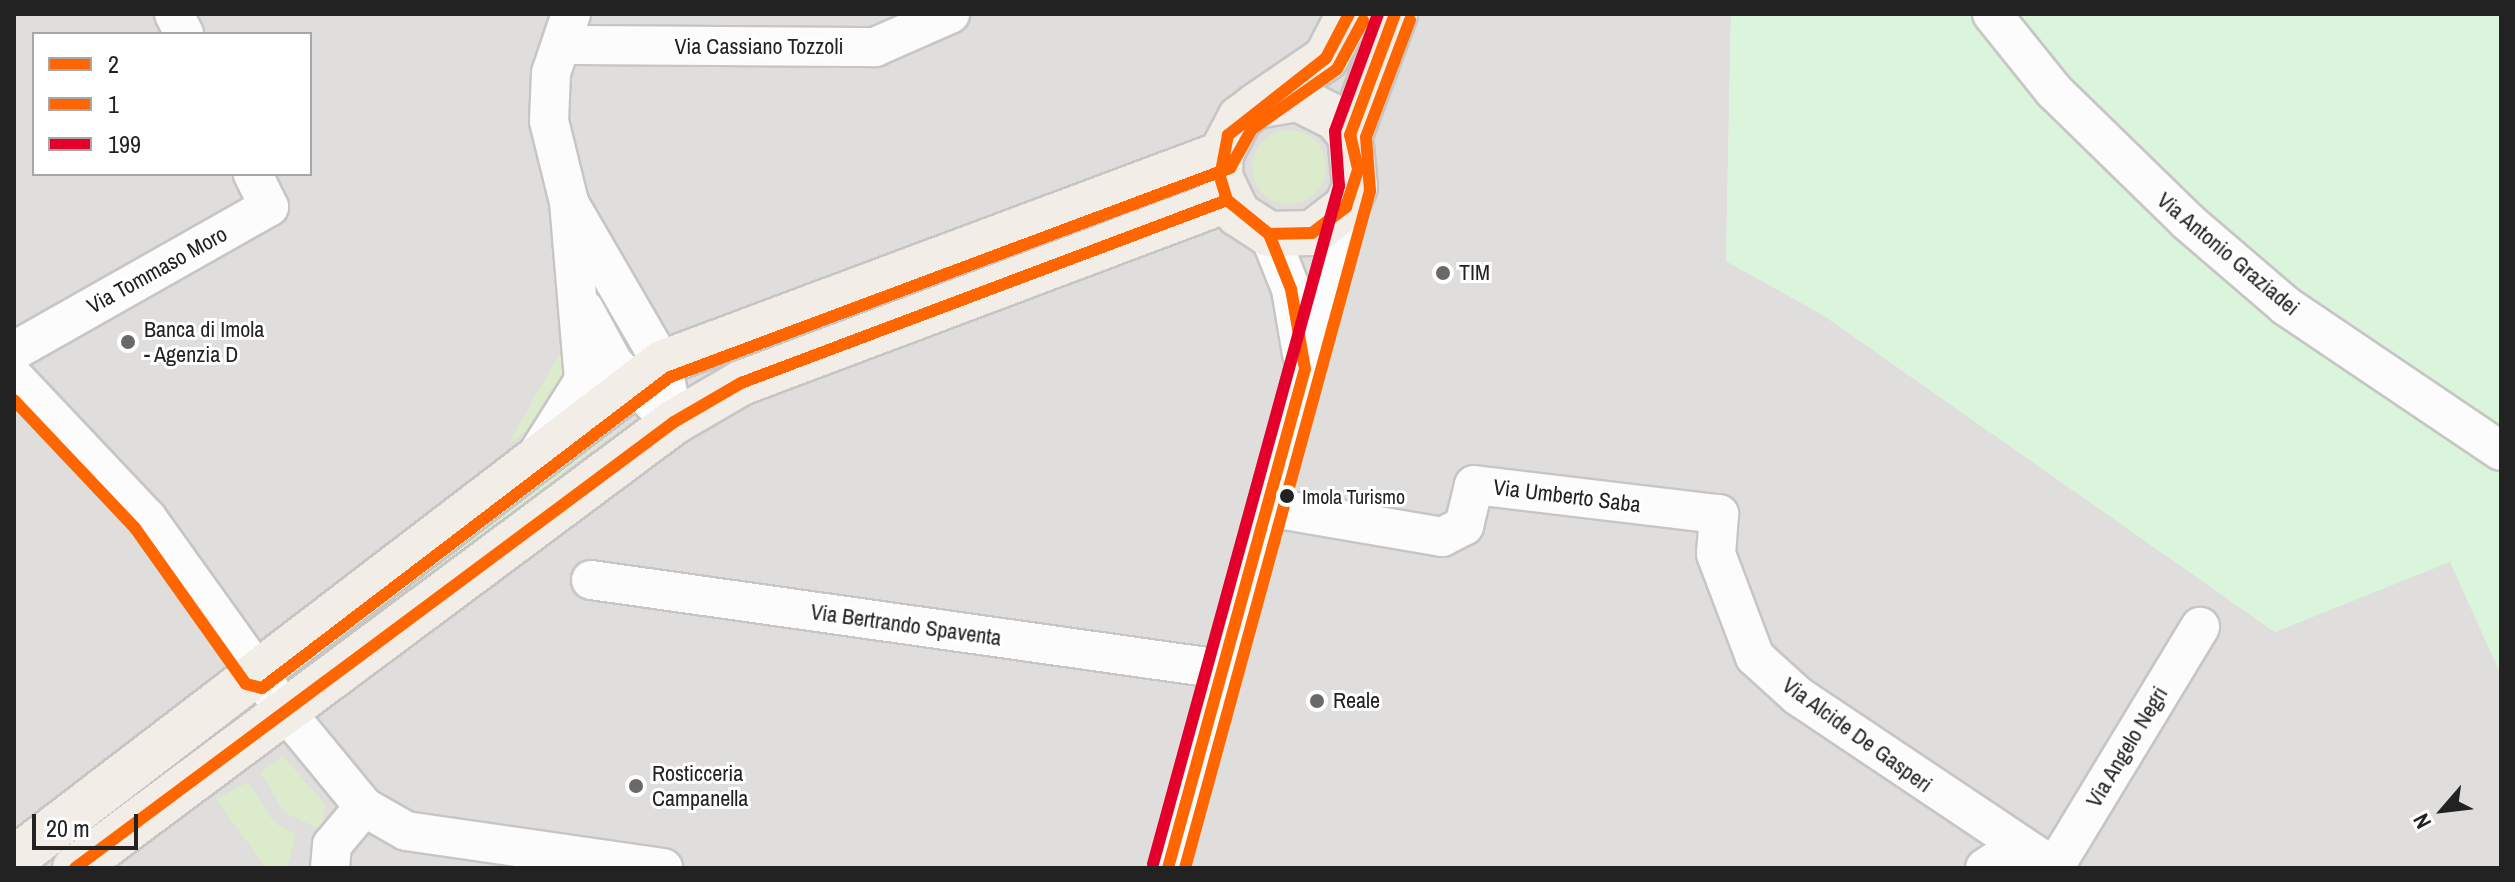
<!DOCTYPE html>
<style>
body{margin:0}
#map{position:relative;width:2515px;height:882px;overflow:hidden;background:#f0eeeb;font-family:"Archivo Narrow",sans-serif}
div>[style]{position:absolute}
.residential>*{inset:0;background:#dfdedc}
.grass>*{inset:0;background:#dbebcb}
.round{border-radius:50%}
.park>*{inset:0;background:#dbf4dc}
.roads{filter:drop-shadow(2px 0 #c7c6c5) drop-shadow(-2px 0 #c7c6c5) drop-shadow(0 2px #c7c6c5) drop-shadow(0 -2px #c7c6c5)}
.minor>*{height:38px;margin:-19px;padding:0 19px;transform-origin:19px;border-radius:19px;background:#fdfcfc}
.major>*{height:44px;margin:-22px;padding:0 22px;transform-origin:22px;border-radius:22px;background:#f2ede7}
.bus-1>*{height:12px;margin:-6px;padding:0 6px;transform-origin:6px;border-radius:6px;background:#f60}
.bus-2>*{height:12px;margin:-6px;padding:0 6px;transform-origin:6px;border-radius:6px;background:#f60}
.bus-3>*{height:12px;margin:-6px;padding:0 6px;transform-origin:6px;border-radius:6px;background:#e4002b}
.dots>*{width:22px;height:22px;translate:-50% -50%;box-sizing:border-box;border:4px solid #fff;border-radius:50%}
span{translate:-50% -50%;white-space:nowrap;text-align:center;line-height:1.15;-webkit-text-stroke:6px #fff;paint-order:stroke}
.bus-label{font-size:20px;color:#222}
.left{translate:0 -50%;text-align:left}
.street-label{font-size:22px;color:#222}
.poi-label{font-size:22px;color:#222}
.frame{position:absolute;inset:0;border:16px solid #222;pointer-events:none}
.legend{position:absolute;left:32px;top:32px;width:280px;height:144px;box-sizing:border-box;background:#fff;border:2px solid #a7a7a7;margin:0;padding:10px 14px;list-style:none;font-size:24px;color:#222}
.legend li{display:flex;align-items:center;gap:16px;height:40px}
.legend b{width:40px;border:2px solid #a7a7a7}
.north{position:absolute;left:2403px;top:770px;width:80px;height:80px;-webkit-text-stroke:6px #fff;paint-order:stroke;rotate:242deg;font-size:22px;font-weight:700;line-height:32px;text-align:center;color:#222}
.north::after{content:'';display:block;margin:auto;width:28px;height:36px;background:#222;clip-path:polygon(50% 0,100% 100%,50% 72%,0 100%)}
.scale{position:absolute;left:32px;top:814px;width:106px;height:36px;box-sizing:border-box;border:4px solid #222;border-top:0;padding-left:10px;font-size:24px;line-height:28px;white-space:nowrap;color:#222;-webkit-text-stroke:6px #fff;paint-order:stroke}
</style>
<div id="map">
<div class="residential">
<i style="clip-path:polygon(evenodd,14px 14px,1731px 14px,1726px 261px,1823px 315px,2275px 632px,2451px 561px,2501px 675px,2501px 868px,14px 868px,14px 14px,34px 34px,310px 34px,310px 174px,34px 174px,34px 34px)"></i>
</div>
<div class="grass">
<i class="round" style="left:1252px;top:130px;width:74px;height:74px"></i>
<i style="clip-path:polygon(569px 337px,573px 380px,553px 412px,508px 444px)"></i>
<i style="clip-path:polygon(611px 425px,618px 430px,318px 664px,312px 655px)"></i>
<i style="clip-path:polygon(283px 756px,325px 805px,322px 830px,285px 813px,260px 772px)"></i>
<i style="clip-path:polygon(248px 782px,274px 823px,296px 834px,287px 868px,266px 868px,216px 799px)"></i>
</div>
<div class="park">
<i style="clip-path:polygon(1731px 14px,2501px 14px,2501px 675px,2450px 562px,2275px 632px,1823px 315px,1726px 261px)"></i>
</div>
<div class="roads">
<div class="minor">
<i style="left:174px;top:14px;width:22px;rotate:63deg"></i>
<i style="left:1992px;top:14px;width:99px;rotate:51.2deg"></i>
<i style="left:2054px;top:91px;width:186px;rotate:44.3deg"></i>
<i style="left:2187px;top:221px;width:130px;rotate:40.6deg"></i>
<i style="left:2286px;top:306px;width:259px;rotate:34deg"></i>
<i style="left:561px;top:45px;width:314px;rotate:0.4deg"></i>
<i style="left:875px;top:47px;width:82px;rotate:-23.7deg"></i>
<i style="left:572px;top:208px;width:179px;rotate:59.9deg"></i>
<i style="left:662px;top:363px;width:60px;rotate:78.5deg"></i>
<i style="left:1269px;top:234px;width:59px;rotate:68.2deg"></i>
<i style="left:1291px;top:289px;width:66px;rotate:80.4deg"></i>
<i style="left:584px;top:309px;width:63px;rotate:61.4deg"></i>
<i style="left:614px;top:364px;width:59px;rotate:45deg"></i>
<i style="left:14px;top:351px;width:293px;rotate:-29.5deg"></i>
<i style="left:269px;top:207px;width:37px;rotate:-116deg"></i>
<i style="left:14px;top:377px;width:194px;rotate:46.7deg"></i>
<i style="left:147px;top:518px;width:237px;rotate:54.4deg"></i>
<i style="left:285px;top:711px;width:124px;rotate:50.5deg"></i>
<i style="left:364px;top:807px;width:48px;rotate:29.7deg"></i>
<i style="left:406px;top:831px;width:260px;rotate:8.2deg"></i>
<i style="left:540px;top:450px;width:83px;rotate:-57.8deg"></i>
<i style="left:584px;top:380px;width:179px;rotate:-94.8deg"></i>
<i style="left:569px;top:202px;width:83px;rotate:-103.9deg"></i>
<i style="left:549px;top:121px;width:48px;rotate:-87.6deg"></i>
<i style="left:551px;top:73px;width:62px;rotate:-71.3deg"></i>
<i style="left:1267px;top:507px;width:178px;rotate:9.7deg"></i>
<i style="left:1442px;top:537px;width:25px;rotate:-27deg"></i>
<i style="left:1464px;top:526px;width:42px;rotate:-76.3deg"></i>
<i style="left:1474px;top:485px;width:247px;rotate:6.8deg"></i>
<i style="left:1719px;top:514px;width:40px;rotate:94.3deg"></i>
<i style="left:1716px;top:554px;width:110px;rotate:69.3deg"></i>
<i style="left:1755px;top:657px;width:58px;rotate:42.2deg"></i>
<i style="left:1798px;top:696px;width:309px;rotate:33.8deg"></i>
<i style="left:591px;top:580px;width:636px;rotate:8.04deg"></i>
<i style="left:330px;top:868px;width:23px;rotate:-85deg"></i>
<i style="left:332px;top:845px;width:50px;rotate:-49.9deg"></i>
<i style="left:1168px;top:868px;width:701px;rotate:-74.69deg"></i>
<i style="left:1985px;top:868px;width:37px;rotate:-33deg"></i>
<i style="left:2054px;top:868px;width:282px;rotate:-58.8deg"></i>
</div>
<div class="major">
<i style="left:1256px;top:106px;width:43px;rotate:-9.5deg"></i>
<i style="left:1298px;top:99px;width:42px;rotate:26.6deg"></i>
<i style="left:1336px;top:118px;width:22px;rotate:51deg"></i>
<i style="left:1350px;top:135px;width:52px;rotate:84.5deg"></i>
<i style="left:1355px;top:187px;width:22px;rotate:114deg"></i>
<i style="left:1346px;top:207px;width:43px;rotate:142.6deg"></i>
<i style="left:1312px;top:233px;width:43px;rotate:178.7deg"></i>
<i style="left:1269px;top:234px;width:37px;rotate:-147deg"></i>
<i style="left:1238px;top:214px;width:41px;rotate:-115.9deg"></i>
<i style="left:1220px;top:177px;width:23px;rotate:-88deg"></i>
<i style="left:1221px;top:154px;width:41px;rotate:-62.2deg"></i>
<i style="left:1240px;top:118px;width:20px;rotate:-37deg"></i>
<i style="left:1256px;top:106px;width:85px;rotate:-34.4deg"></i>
<i style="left:1326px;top:58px;width:50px;rotate:-62.4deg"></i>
<i style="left:1350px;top:135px;width:129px;rotate:-69.6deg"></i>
<i style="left:14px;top:859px;width:816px;rotate:-37.43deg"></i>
<i style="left:662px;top:363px;width:597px;rotate:-20.5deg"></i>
<i style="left:75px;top:868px;width:747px;rotate:-36.67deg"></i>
<i style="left:674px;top:422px;width:78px;rotate:-30.2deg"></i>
<i style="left:741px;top:383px;width:519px;rotate:-20.63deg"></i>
</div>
</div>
<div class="bus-1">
<i style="left:1349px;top:14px;width:50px;rotate:117.6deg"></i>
<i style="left:1326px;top:58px;width:125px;rotate:141.8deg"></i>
<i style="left:1228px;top:135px;width:43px;rotate:100.8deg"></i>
<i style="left:1220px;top:177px;width:24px;rotate:73deg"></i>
<i style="left:1227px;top:200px;width:54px;rotate:39deg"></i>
<i style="left:1269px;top:234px;width:43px;rotate:-1.3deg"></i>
<i style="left:1312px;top:233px;width:43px;rotate:-37.4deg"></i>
<i style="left:1346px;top:207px;width:40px;rotate:-72deg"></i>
<i style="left:1358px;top:169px;width:35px;rotate:-103deg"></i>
<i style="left:1350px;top:135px;width:129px;rotate:-69.6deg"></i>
<i style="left:75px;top:868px;width:747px;rotate:-36.67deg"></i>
<i style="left:674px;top:422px;width:78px;rotate:-30.2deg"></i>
<i style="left:741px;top:383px;width:519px;rotate:-20.63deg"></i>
<i style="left:1168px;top:868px;width:517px;rotate:-74.65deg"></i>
<i style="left:1305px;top:369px;width:81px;rotate:-99.9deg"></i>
<i style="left:1291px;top:289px;width:59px;rotate:-111.8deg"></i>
</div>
<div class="bus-2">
<i style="left:14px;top:400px;width:176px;rotate:46.6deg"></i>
<i style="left:135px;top:528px;width:191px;rotate:54.6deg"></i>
<i style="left:246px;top:684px;width:16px;rotate:14deg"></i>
<i style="left:262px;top:688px;width:513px;rotate:-37.32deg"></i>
<i style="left:670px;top:377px;width:598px;rotate:-20.47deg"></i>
<i style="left:1230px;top:168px;width:45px;rotate:-60.6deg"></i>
<i style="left:1252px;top:129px;width:104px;rotate:-35.2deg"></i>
<i style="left:1337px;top:69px;width:55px;rotate:-61.6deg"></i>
<i style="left:1185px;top:868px;width:702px;rotate:-74.72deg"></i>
<i style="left:1370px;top:191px;width:54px;rotate:-94.2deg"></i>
<i style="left:1366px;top:137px;width:125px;rotate:-69.4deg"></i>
</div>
<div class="bus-3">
<i style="left:1153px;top:864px;width:703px;rotate:-74.66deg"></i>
<i style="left:1339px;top:186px;width:55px;rotate:-94.2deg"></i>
<i style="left:1335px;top:131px;width:125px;rotate:-69.8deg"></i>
</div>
<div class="dots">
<i style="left:1443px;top:273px;background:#6a6968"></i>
<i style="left:128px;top:342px;background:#6a6968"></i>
<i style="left:1287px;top:496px;background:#222"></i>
<i style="left:1317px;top:701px;background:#6a6968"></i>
<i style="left:636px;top:786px;background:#6a6968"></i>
</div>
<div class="bus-label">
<span class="left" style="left:1302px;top:496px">Imola Turismo</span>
</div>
<div class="street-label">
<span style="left:759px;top:47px">Via Cassiano Tozzoli</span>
<span style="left:2228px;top:254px;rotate:40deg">Via Antonio Graziadei</span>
<span style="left:157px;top:270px;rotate:-29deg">Via Tommaso Moro</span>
<span style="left:1567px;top:496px;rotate:7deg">Via Umberto Saba</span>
<span style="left:906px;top:625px;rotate:8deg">Via Bertrando Spaventa</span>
<span style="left:1857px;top:735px;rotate:36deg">Via Alcide De Gasperi</span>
<span style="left:2127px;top:747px;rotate:-59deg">Via Angelo Negri</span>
</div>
<div class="poi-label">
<span class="left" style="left:1459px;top:273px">TIM</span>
<span class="left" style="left:144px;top:342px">Banca di Imola<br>- Agenzia D</span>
<span class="left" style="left:1333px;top:701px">Reale</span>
<span class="left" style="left:652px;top:786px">Rosticceria<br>Campanella</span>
</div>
<div class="frame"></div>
<ul class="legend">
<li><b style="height:10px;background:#f60"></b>2</li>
<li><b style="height:10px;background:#f60"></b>1</li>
<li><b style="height:10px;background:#e4002b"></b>199</li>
</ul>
<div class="north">N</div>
<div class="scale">20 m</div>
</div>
